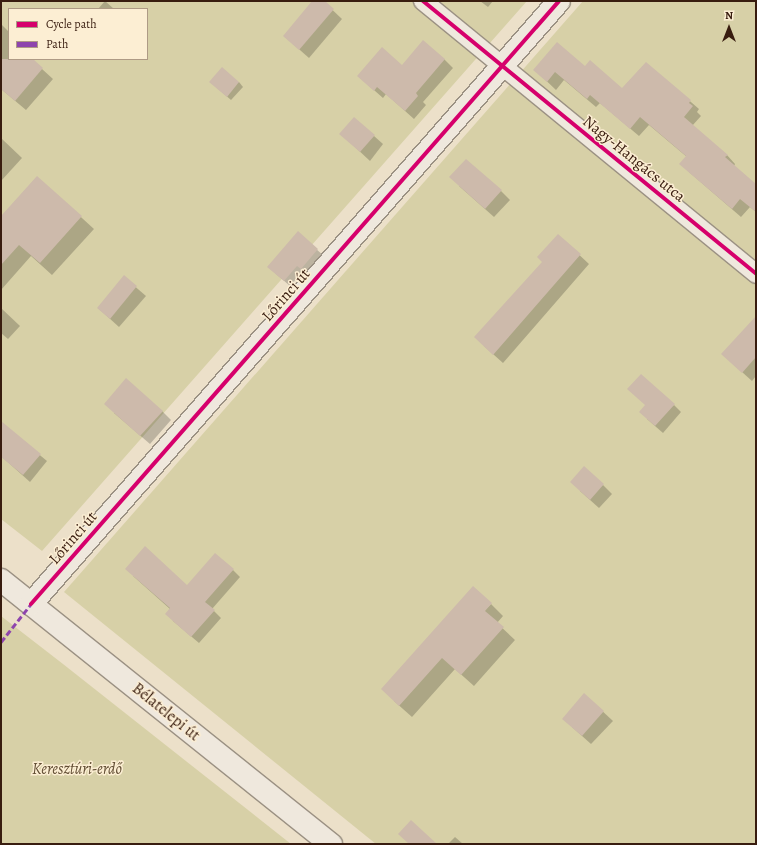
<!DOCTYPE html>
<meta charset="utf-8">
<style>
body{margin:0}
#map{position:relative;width:757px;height:845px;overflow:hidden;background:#ece0c9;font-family:Alegreya,serif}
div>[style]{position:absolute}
.green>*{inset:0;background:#d7d0a7}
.shadow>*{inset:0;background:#0003}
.building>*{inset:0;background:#cdbaab}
.roads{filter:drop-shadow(1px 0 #9b9183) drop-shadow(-1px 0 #9b9183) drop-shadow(0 1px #9b9183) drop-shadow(0 -1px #9b9183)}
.street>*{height:18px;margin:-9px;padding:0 9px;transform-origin:9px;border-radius:9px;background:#efe8dd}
.secondary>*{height:22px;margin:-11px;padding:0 11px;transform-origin:11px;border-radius:11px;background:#efe8dd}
.quiet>*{height:3px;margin-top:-1.5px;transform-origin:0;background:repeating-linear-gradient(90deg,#8e44ad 0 6px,transparent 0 9px)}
.cycleway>*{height:4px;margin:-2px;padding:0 2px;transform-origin:2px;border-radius:2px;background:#d6006c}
span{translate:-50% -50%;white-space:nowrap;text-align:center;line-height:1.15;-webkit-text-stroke:3px #fceed3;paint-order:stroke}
.street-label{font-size:16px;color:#381c0f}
.park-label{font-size:16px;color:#624e34;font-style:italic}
.frame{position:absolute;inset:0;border:2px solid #381c0f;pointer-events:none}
.legend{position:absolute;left:8px;top:8px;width:140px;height:52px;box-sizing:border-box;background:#fceed3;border:1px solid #ae9a85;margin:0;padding:5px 7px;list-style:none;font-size:12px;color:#381c0f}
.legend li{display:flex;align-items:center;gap:8px;height:20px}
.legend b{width:20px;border:1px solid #ae9a85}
.north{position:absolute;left:709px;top:8px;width:40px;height:40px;-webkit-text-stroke:3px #fceed3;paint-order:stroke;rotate:0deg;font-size:11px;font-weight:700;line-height:16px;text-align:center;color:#381c0f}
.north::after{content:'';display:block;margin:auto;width:14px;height:18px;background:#381c0f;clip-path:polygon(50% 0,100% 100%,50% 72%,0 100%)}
</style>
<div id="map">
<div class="green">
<i style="clip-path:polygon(evenodd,1px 1px,527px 1px,42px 551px,1px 519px,1px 1px,9px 9px,147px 9px,147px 59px,9px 59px,9px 9px)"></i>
<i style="clip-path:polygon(583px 1px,756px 1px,756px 844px,376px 844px,64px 592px)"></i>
<i style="clip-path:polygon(1px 616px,63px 664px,291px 844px,1px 844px)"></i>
</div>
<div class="shadow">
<i style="clip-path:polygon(105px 1px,114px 9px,98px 9px)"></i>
<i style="clip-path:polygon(314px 1px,323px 1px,342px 19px,309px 58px,284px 36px)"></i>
<i style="clip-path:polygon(480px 1px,493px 1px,488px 7px)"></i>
<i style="clip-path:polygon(1px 24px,9px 32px,9px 59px,31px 59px,53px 79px,26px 110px,1px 89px)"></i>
<i style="clip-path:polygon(444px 59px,453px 68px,423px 102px,426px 105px,414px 119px,386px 94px,383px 98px,358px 76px,402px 66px)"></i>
<i style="clip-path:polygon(646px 63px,699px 109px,697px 112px,701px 116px,692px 126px,727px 155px,735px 164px,734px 166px,756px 185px,756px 212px,750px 207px,741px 217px,689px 172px,687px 157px,649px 125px,639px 136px,600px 103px,596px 107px,564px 80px,556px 90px,535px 70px,585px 67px,622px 89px)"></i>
<i style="clip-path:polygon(239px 82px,243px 87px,231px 100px,215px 86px)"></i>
<i style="clip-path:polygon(341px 134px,374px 136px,383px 144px,370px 161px)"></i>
<i style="clip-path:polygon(1px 138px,22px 158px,1px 181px)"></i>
<i style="clip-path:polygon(37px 177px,94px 229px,52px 275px,31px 256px,1px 290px,1px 217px)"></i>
<i style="clip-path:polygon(459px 186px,501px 191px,510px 200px,494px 217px)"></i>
<i style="clip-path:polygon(298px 233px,324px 256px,308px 275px,303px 271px,290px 286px,275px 273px)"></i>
<i style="clip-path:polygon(558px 235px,589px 264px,503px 363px,484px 346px,543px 262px)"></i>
<i style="clip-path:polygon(124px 277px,146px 296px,119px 327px,98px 308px)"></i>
<i style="clip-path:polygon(1px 308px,20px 326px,8px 339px,1px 333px)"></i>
<i style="clip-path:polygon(756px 317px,756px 376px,752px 381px,732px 363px)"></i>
<i style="clip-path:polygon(674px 405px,681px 412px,663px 433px,647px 419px)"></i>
<i style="clip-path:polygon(162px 411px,171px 420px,150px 444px,114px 413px)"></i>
<i style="clip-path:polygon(1px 423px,47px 461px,30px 482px,1px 456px)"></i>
<i style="clip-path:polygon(603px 485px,612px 494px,599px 508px,580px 491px)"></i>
<i style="clip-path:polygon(233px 570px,240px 577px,212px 609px,221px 618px,199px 643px,173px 621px,170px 609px,133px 576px,187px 586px)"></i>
<i style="clip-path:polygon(491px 604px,503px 616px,497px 623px,515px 640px,474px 686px,455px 669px,412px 717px,394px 701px)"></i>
<i style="clip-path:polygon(585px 695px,613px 721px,591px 744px,572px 727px)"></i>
<i style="clip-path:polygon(455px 837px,463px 844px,448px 844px)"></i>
</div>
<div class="building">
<i style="clip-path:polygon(312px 1px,325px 1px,334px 9px,299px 50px,283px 36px)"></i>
<i style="clip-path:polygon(423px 40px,445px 59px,416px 93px,418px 96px,405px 111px,377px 87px,374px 91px,357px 76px,382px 47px,402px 65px)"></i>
<i style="clip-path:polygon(557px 42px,585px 66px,590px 60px,622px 88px,646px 62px,691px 100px,689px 103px,693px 106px,684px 117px,728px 155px,725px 157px,756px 184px,756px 212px,740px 199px,732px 209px,679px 164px,686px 156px,640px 117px,630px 129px,590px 95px,587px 99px,555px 72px,547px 82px,533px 70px)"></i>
<i style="clip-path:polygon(1px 59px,33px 59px,43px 68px,15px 101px,1px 89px)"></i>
<i style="clip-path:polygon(222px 67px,239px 82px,227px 97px,209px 82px)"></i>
<i style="clip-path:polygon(354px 117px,375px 135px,360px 152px,339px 134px)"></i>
<i style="clip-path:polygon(466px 159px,502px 190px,485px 209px,449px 177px)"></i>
<i style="clip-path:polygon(37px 176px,82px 216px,40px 263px,19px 245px,1px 265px,1px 216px)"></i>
<i style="clip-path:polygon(298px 231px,318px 249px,301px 269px,297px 266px,284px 281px,267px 267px)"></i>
<i style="clip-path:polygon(558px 234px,581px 254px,493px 355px,474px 337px,542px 262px,537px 257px)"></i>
<i style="clip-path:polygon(124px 275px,137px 286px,110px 319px,97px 308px)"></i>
<i style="clip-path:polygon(756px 316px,756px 357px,742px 373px,721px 354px)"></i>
<i style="clip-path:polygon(641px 374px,675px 404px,655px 426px,639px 412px,645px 405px,627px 389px)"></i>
<i style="clip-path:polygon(126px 378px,163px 411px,140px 436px,104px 404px)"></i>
<i style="clip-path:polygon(1px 421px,41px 454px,23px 475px,1px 457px)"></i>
<i style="clip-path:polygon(584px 466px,604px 484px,590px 500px,570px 482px)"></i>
<i style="clip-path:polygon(145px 546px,187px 585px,215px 553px,234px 569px,205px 602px,215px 610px,191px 637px,165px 614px,170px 608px,125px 569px)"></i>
<i style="clip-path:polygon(473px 586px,492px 603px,485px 611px,504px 627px,461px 675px,442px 658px,399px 706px,381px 689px)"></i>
<i style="clip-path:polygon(584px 693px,604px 711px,582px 736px,562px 719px)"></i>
<i style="clip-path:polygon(411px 820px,437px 844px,409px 844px,398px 834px)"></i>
</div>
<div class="roads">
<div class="street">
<i style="left:423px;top:1px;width:431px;rotate:39.3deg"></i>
</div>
<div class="secondary">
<i style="left:1px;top:580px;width:423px;rotate:38.7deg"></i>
<i style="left:31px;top:604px;width:801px;rotate:-48.79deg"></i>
</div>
</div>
<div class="quiet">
<i style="left:1px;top:642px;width:48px;rotate:-51.7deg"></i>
</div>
<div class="cycleway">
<i style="left:423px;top:1px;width:431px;rotate:39.3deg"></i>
<i style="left:31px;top:604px;width:801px;rotate:-48.79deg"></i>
</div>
<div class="street-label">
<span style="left:634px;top:159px;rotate:39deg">Nagy-Hangács utca</span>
<span style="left:286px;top:295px;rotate:-49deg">Lőrinci út</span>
<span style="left:73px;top:538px;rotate:-49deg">Lőrinci út</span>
<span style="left:166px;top:712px;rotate:39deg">Bélatelepi út</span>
</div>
<div class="park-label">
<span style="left:77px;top:769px">Keresztúri-erdő</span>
</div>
<div class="frame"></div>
<ul class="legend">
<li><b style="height:5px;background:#d6006c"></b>Cycle path</li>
<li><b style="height:5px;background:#8e44ad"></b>Path</li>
</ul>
<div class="north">N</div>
</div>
